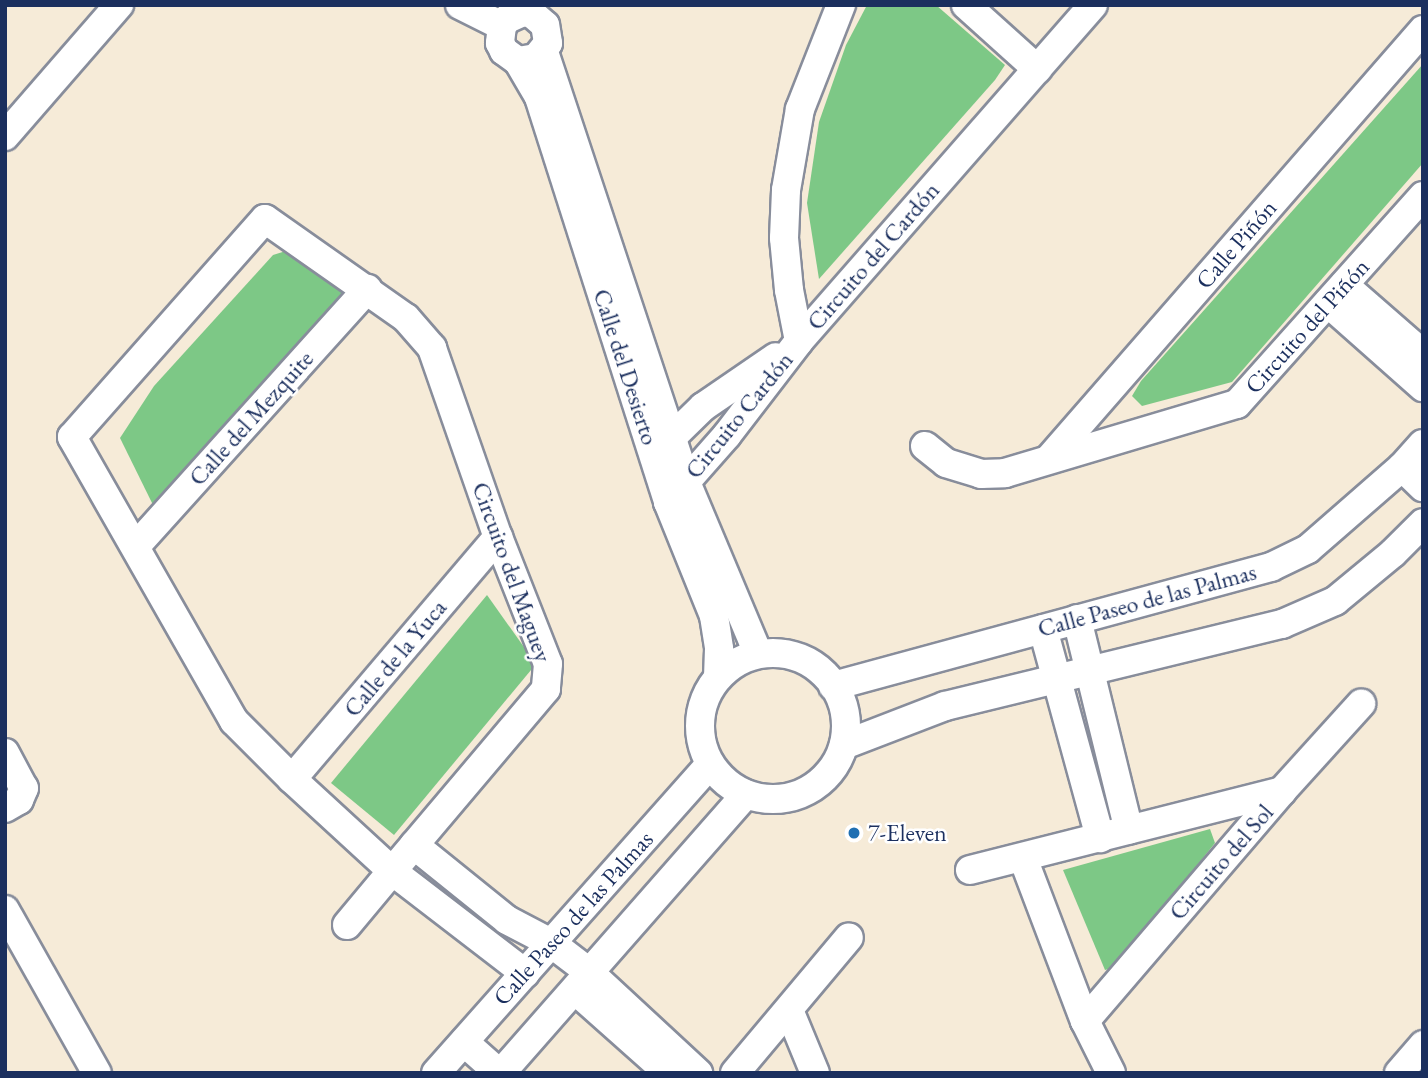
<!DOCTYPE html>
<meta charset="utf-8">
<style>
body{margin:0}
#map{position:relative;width:1428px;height:1078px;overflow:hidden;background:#f6ebd8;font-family:"EB Garamond",serif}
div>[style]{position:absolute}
.green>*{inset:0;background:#7dc886}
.roads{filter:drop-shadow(2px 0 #888d9b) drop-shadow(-2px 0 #888d9b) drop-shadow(0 2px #888d9b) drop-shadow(0 -2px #888d9b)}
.minor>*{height:28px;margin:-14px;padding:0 14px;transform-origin:14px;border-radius:14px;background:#fff}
.minor>.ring{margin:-14px;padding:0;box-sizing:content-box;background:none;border:28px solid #fff;border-radius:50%}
.dots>*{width:19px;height:19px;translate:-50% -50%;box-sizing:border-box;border:4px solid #fff;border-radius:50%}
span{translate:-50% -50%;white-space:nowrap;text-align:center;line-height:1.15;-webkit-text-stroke:5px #fff;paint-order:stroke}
.street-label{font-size:24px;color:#1b2f5e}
.poi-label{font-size:24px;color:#1b2f5e}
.left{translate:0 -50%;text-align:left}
.frame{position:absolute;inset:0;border:7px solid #1b2f5e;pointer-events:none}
</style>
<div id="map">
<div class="green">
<i style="clip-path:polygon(867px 5px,936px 5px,1005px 65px,995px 80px,819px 279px,807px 203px,819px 122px,846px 45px)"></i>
<i style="clip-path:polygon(1423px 64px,1423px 163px,1232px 382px,1142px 406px,1132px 396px,1141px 381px)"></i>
<i style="clip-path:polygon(289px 250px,349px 293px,155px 509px,120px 438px,154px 386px,273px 255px)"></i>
<i style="clip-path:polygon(487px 595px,536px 664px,394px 835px,331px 783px)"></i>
<i style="clip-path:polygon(1210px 829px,1215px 843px,1116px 967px,1105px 970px,1063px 870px)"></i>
</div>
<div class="roads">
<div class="minor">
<i style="left:460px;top:5px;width:47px;rotate:26.6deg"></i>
<i style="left:966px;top:5px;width:96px;rotate:42deg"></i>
<i style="left:544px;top:52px;width:453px;rotate:71.7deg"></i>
<i style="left:686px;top:482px;width:186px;rotate:67.2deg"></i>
<i style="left:518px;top:61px;width:18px;rotate:-9deg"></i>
<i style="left:536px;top:58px;width:19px;rotate:-51deg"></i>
<i style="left:548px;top:43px;width:18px;rotate:-99deg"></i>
<i style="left:545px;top:25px;width:18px;rotate:-139deg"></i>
<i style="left:531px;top:13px;width:8px;rotate:-173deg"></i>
<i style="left:523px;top:12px;width:17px;rotate:156deg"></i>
<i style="left:507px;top:19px;width:9px;rotate:126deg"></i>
<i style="left:502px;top:26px;width:17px;rotate:97deg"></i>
<i style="left:500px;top:43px;width:9px;rotate:63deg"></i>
<i style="left:504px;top:51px;width:17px;rotate:36deg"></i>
<i style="left:518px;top:61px;width:42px;rotate:59.7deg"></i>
<i style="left:539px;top:97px;width:425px;rotate:72.3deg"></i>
<i style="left:668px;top:502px;width:123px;rotate:68deg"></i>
<i style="left:714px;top:616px;width:33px;rotate:81deg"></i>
<i style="left:719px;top:649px;width:27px;rotate:92deg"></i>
<i style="left:5px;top:136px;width:174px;rotate:-49deg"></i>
<i style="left:265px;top:219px;width:172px;rotate:35.1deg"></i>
<i style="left:406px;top:318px;width:40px;rotate:49deg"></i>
<i style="left:432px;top:348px;width:200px;rotate:70.8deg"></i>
<i style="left:498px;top:537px;width:136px;rotate:68.5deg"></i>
<i style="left:548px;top:664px;width:25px;rotate:95deg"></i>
<i style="left:546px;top:689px;width:238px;rotate:130.2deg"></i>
<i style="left:392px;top:871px;width:136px;rotate:-137.4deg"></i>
<i style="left:292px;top:779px;width:82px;rotate:-135deg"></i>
<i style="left:234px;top:721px;width:327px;rotate:-119.7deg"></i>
<i style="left:72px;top:437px;width:291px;rotate:-48.5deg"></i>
<i style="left:1344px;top:285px;width:105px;rotate:41.1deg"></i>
<i style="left:1328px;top:303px;width:127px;rotate:41.5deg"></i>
<i style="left:799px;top:341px;width:52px;rotate:-101.1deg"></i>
<i style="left:789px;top:290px;width:52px;rotate:-95.5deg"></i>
<i style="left:784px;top:238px;width:48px;rotate:-87.6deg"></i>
<i style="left:786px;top:190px;width:82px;rotate:-80.2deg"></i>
<i style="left:800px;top:109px;width:112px;rotate:-68.5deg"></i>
<i style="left:925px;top:446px;width:27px;rotate:39deg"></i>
<i style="left:946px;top:463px;width:37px;rotate:17deg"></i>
<i style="left:981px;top:474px;width:24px;rotate:-2deg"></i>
<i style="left:1005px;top:473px;width:242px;rotate:-16.6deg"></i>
<i style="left:1237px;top:404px;width:279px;rotate:-48.2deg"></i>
<i style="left:660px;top:449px;width:60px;rotate:-44.3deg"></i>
<i style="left:703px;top:407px;width:88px;rotate:-34.4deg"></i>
<i style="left:1049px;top:459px;width:569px;rotate:-48.92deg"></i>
<i style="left:1402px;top:467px;width:29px;rotate:44deg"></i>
<i style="left:668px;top:502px;width:89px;rotate:-48.6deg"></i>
<i style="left:727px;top:435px;width:118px;rotate:-52.5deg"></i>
<i style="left:799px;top:341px;width:446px;rotate:-48.8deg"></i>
<i style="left:136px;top:546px;width:346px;rotate:-48deg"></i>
<i style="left:1077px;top:619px;width:217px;rotate:76.2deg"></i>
<i style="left:1043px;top:629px;width:217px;rotate:74.7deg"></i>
<i class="ring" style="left:700px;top:653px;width:118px;height:118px"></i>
<i style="left:833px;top:686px;width:454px;rotate:-15.2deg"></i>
<i style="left:1271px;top:567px;width:41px;rotate:-25.9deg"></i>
<i style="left:1308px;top:549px;width:125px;rotate:-41.1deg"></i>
<i style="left:1402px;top:467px;width:31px;rotate:-48deg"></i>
<i style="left:844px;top:745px;width:108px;rotate:-21.1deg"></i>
<i style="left:945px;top:706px;width:347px;rotate:-13.7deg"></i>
<i style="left:1282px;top:624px;width:58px;rotate:-23.5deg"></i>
<i style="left:1335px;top:601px;width:75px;rotate:-39.6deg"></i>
<i style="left:1393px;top:553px;width:42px;rotate:-45deg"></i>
<i style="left:5px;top:753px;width:40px;rotate:62deg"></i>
<i style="left:24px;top:788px;width:13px;rotate:113deg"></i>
<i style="left:19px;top:800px;width:16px;rotate:150deg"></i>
<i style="left:292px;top:779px;width:318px;rotate:-49.6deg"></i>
<i style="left:414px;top:845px;width:119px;rotate:38.9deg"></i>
<i style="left:507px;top:920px;width:50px;rotate:27.6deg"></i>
<i style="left:551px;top:943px;width:48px;rotate:37.3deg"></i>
<i style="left:589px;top:972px;width:149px;rotate:42.8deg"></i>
<i style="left:1023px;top:858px;width:174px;rotate:69.2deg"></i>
<i style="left:1085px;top:1021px;width:58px;rotate:63.4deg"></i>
<i style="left:970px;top:870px;width:322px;rotate:-14.2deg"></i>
<i style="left:5px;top:910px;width:187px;rotate:60.6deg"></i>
<i style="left:347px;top:925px;width:70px;rotate:-50.2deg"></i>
<i style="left:392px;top:871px;width:168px;rotate:37.5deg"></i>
<i style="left:575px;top:990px;width:125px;rotate:41.7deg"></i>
<i style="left:789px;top:1010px;width:68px;rotate:67.6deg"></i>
<i style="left:1085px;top:1021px;width:303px;rotate:-49.4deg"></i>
<i style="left:1282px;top:791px;width:118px;rotate:-47.8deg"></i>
<i style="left:464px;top:1042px;width:47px;rotate:41.5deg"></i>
<i style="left:436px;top:1073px;width:413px;rotate:-48.4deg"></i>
<i style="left:501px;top:1073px;width:371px;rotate:-48.7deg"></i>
<i style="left:735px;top:1073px;width:177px;rotate:-50deg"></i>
<i style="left:1399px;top:1073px;width:37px;rotate:-49deg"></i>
</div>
</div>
<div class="dots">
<i style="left:854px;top:833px;background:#1f6fb2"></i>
</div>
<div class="street-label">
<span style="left:1236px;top:244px;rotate:-49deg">Calle Piñón</span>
<span style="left:873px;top:256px;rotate:-49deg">Circuito del Cardón</span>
<span style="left:1307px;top:326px;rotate:-48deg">Circuito del Piñón</span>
<span style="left:626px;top:367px;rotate:72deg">Calle del Desierto</span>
<span style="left:739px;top:415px;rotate:-51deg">Circuito Cardón</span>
<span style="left:251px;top:418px;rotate:-48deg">Calle del Mezquite</span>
<span style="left:512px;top:572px;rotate:70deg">Circuito del Maguey</span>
<span style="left:1147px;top:600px;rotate:-15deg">Calle Paseo de las Palmas</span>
<span style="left:395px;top:658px;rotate:-50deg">Calle de la Yuca</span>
<span style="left:1221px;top:862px;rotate:-49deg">Circuito del Sol</span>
<span style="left:573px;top:918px;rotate:-48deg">Calle Paseo de las Palmas</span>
</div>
<div class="poi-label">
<span class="left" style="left:868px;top:833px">7-Eleven</span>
</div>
<div class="frame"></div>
</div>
